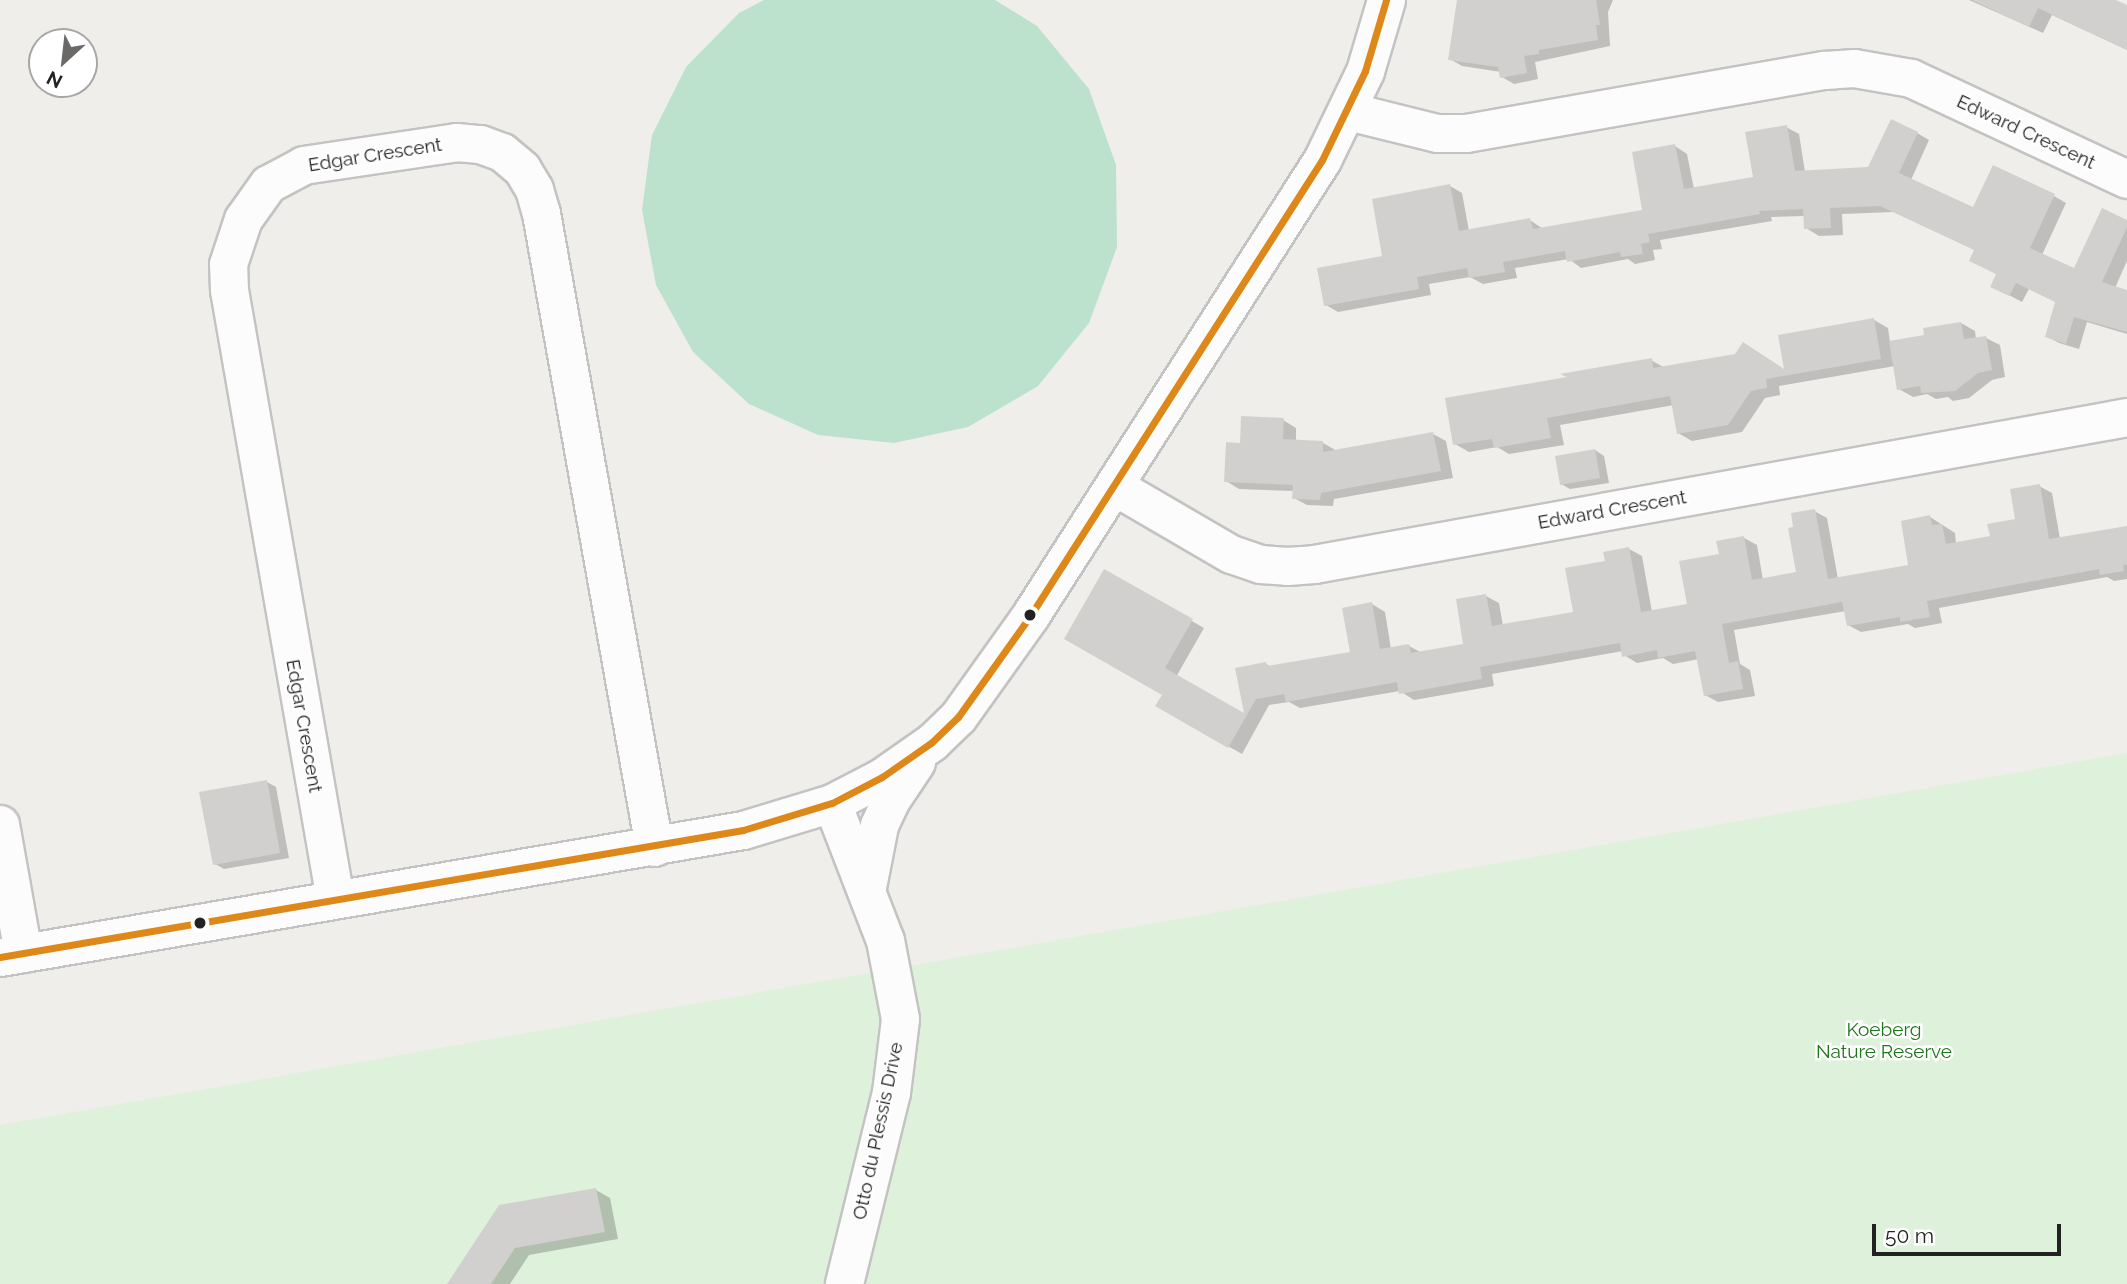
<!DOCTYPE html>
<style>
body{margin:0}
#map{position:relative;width:2127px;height:1284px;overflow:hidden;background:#f0eeeb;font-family:Raleway,sans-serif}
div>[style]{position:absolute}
.park>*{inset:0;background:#def1da}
.pitch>*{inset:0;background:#bce1cc}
.shadow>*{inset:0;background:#0003}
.building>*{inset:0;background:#d2d0ce}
.roads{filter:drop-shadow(2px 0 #c3c3c1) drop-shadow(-2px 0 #c3c3c1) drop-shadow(0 2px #c3c3c1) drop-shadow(0 -2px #c3c3c1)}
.minor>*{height:37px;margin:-18.5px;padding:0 18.5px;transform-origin:18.5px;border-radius:18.5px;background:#fdfcfc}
.bus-1>*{height:7px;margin:-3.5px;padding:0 3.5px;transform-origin:3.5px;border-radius:3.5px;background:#dd8819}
.dots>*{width:19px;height:19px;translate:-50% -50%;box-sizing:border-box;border:4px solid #fff;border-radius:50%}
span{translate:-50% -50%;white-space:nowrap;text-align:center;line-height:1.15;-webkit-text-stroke:5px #fff;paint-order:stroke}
.street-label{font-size:19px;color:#222}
.park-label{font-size:19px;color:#1d7619}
.north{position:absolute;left:28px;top:28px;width:70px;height:70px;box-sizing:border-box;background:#fff;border:2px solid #a7a7a7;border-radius:50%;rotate:207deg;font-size:19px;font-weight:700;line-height:28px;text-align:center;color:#222}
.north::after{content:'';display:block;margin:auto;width:24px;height:32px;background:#6a6968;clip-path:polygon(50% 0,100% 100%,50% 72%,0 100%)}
.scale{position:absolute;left:1872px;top:1224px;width:189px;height:32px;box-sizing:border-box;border:4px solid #222;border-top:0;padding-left:9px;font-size:21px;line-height:24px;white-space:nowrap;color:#222;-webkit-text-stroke:5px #fff;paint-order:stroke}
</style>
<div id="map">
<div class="park">
<i style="clip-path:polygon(2127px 753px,2127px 1284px,0 1284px,0 1125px)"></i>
</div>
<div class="pitch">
<i style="clip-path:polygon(764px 0,995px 0,1037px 26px,1089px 89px,1116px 165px,1117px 247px,1089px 323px,1038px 386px,968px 427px,894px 443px,818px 435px,749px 404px,693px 352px,656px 285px,642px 210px,652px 135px,686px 67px,739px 13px)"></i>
</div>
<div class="shadow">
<i style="clip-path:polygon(1459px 0,1613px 0,1608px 12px,1610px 46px,1535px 62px,1538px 79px,1514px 84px,1502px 77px,1501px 72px,1462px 66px,1450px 59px)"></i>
<i style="clip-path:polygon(1969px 0,2112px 0,2127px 7px,2127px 50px,2052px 15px,2043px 33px)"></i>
<i style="clip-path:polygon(1786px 127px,1799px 134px,1805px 172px,1869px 169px,1917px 133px,1929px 140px,1911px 180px,1974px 210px,2054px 196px,2066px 203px,2042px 255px,2075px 271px,2127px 222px,2127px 261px,2115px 288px,2127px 292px,2127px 334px,2087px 322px,2079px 349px,2059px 343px,2047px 336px,2057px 302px,2029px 289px,2022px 302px,2005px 293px,1998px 275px,1976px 250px,1894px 212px,1842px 214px,1843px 235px,1819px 236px,1806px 228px,1805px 216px,1771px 217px,1772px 221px,1660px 240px,1662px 249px,1653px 250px,1655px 260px,1635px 264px,1628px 259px,1581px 268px,1569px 259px,1515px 268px,1517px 278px,1483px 284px,1470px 277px,1429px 284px,1431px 295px,1338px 312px,1326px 305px,1384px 257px,1450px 186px,1462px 193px,1469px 231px,1530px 220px,1543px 229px,1644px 211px,1675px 146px,1687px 154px,1694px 189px,1755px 178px)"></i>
<i style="clip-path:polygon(1874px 320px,1888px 328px,1890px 342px,1926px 336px,1961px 323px,1975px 331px,1976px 339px,1986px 338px,2000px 345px,2005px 377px,1992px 380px,1969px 398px,1953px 401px,1948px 397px,1936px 399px,1927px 394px,1913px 397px,1899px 389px,1895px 366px,1779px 386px,1780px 395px,1765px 398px,1742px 432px,1692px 441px,1678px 433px,1674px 405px,1560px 425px,1564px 445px,1509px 454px,1497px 447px,1469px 452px,1455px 444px,1571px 379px,1651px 360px,1665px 368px,1787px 372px)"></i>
<i style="clip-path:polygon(1283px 420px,1296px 428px,1296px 441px,1323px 443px,1337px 451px,1433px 434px,1446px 441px,1453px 478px,1334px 499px,1333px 506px,1307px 505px,1294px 498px,1294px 491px,1239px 489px,1226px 481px,1242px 444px)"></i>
<i style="clip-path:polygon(1595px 450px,1604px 456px,1609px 483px,1570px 489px,1561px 484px)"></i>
<i style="clip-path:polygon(2039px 486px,2052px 493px,2060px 539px,2127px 528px,2127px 579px,2114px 581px,2107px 577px,1939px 608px,1942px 623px,1915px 628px,1908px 624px,1861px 632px,1848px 625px,1846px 611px,1734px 630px,1740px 664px,1750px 670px,1755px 696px,1718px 702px,1705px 695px,1699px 659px,1673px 664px,1663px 658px,1637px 663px,1624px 655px,1623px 651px,1492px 674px,1494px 686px,1414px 700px,1400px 691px,1300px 708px,1289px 702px,1269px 705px,1242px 754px,1157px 706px,1164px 694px,1104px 571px,1204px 628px,1176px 677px,1246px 716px,1266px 664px,1271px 667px,1352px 653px,1372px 604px,1385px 612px,1391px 649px,1409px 646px,1422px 653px,1465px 645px,1486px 596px,1499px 603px,1503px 626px,1575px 613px,1607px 562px,1629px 549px,1642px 556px,1652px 612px,1689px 606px,1721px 555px,1744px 538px,1757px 545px,1763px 580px,1798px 574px,1814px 511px,1827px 518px,1838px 579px,1909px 567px,1930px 517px,1955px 533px,1956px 544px,1992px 538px,2017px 520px)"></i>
<i style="clip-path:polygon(267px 782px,276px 787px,289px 858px,224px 869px,215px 864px)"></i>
<i style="clip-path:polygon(596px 1190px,610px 1198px,618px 1239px,529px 1255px,510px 1284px,458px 1284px)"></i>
</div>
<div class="building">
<i style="clip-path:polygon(1457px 0,1596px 0,1600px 25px,1596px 25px,1598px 40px,1539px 50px,1539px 54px,1524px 56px,1527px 73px,1500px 78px,1498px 67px,1448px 60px)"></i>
<i style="clip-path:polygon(1972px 0,2116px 0,2127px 5px,2127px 50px,2038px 8px,2029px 27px)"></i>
<i style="clip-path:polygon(1891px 119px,1918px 132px,1899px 173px,1973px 207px,1993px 165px,2055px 194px,2030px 248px,2074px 268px,2102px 208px,2127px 220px,2127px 227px,2102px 282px,2127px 290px,2127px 332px,2074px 317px,2066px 344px,2045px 337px,2055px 302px,2016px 283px,2009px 296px,1990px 287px,1996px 274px,1969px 261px,1974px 250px,1880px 206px,1830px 208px,1831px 228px,1804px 229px,1803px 209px,1759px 211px,1760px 214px,1648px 234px,1650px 242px,1641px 244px,1643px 254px,1621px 257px,1620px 252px,1567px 262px,1565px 251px,1503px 262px,1505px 272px,1469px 278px,1467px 268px,1417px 277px,1419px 289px,1324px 306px,1317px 268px,1382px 256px,1372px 199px,1450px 184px,1459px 231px,1530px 218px,1533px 229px,1642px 210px,1632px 152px,1675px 144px,1684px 189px,1753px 177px,1745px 132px,1787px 125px,1795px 171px,1868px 167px)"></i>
<i style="clip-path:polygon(1874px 318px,1881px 359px,1766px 379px,1767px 388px,1751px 391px,1728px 425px,1677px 434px,1670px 396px,1547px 418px,1551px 438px,1494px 448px,1492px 439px,1453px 445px,1445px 398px,1567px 377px,1560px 374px,1652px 358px,1653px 368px,1735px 354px,1743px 342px,1784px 369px,1778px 335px)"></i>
<i style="clip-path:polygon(1961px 322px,1964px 339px,1986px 336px,1992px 370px,1978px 373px,1955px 391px,1921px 393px,1920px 386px,1897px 390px,1889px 341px,1924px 335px,1923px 328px)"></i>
<i style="clip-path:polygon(1241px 416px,1284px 418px,1283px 439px,1323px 441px,1323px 452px,1433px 432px,1441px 471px,1321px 493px,1320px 500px,1292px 499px,1293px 485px,1224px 482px,1226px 442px,1240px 443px)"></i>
<i style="clip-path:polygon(1595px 449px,1600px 478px,1560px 485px,1555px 456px)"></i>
<i style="clip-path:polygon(2040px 484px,2049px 539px,2127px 526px,2127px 565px,2123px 565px,2124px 571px,2100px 575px,2099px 569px,1927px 601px,1930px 617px,1900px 622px,1900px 617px,1847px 626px,1842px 602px,1722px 624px,1729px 663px,1738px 661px,1743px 689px,1704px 696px,1695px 651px,1658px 658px,1657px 650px,1622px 657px,1620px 643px,1480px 667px,1482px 679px,1399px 694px,1397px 682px,1286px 702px,1284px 694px,1256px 699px,1228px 748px,1155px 706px,1162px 695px,1064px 639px,1104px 569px,1193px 619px,1165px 668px,1244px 713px,1235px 668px,1266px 662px,1267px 666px,1350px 652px,1342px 608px,1372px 602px,1380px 649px,1409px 644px,1411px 653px,1463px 644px,1456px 599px,1486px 594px,1492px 626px,1573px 612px,1565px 568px,1605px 561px,1603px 552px,1629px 547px,1641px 612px,1687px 604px,1679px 561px,1719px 554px,1716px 541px,1744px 536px,1752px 580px,1796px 572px,1788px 528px,1793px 527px,1791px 513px,1815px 509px,1828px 579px,1908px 565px,1901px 521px,1930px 515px,1932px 525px,1942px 524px,1946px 544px,1990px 536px,1987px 524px,2015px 519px,2010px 489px)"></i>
<i style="clip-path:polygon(267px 780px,280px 853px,213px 865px,199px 792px)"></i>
<i style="clip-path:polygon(596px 1188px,605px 1232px,515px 1248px,491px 1284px,447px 1284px,499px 1205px)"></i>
</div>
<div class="roads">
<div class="minor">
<i style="left:1348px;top:111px;width:92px;rotate:13.9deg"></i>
<i style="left:1437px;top:133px;width:29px"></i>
<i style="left:1466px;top:133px;width:364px;rotate:-10deg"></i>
<i style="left:1825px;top:70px;width:29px;rotate:-4deg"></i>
<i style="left:1854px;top:68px;width:58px;rotate:10deg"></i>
<i style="left:1911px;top:78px;width:238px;rotate:25.1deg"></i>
<i style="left:1114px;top:486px;width:135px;rotate:30.2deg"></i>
<i style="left:1231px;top:554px;width:31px;rotate:19deg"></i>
<i style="left:1260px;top:564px;width:27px;rotate:4deg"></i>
<i style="left:1287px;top:566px;width:27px;rotate:-4deg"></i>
<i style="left:1314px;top:564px;width:826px;rotate:-10.25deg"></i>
<i style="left:832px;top:803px;width:147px;rotate:68.9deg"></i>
<i style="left:885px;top:940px;width:80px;rotate:79.2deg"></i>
<i style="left:900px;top:1019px;width:74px;rotate:97deg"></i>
<i style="left:891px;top:1092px;width:198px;rotate:103.8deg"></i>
<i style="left:0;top:824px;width:131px;rotate:79.9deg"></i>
<i style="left:867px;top:887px;width:63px;rotate:-79deg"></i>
<i style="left:879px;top:825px;width:26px;rotate:-65deg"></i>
<i style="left:890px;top:801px;width:47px;rotate:-56.3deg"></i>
<i style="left:335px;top:899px;width:618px;rotate:-99.87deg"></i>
<i style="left:229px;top:290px;width:26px;rotate:-92deg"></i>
<i style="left:228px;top:264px;width:47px;rotate:-71.6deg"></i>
<i style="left:243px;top:219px;width:43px;rotate:-54.5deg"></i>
<i style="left:268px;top:184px;width:40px;rotate:-28deg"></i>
<i style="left:303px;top:165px;width:155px;rotate:-8.5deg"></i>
<i style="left:456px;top:142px;width:24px;rotate:5deg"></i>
<i style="left:480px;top:144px;width:23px;rotate:20deg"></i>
<i style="left:502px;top:152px;width:26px;rotate:40deg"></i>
<i style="left:522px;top:169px;width:23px;rotate:59deg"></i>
<i style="left:534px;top:189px;width:25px;rotate:74deg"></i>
<i style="left:541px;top:213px;width:644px;rotate:79.89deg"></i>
<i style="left:0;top:957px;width:754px;rotate:-9.7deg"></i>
<i style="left:743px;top:830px;width:93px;rotate:-16.9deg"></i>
<i style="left:832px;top:803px;width:56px;rotate:-27.5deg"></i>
<i style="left:882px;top:777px;width:61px;rotate:-35deg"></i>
<i style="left:932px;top:742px;width:36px;rotate:-44deg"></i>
<i style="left:958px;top:717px;width:124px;rotate:-54.5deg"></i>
<i style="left:1030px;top:616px;width:541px;rotate:-57.37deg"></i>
<i style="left:1322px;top:160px;width:99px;rotate:-64.2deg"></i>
<i style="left:1365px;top:71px;width:74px;rotate:-73.5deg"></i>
</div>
</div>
<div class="bus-1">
<i style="left:0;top:957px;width:754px;rotate:-9.7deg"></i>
<i style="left:743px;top:830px;width:93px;rotate:-16.9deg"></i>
<i style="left:832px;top:803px;width:56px;rotate:-27.5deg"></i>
<i style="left:882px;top:777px;width:61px;rotate:-35deg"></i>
<i style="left:932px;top:742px;width:36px;rotate:-44deg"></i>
<i style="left:958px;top:717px;width:124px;rotate:-54.5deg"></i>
<i style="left:1030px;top:616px;width:541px;rotate:-57.37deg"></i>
<i style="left:1322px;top:160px;width:99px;rotate:-64.2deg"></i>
<i style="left:1365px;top:71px;width:74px;rotate:-73.5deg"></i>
</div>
<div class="dots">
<i style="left:1030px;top:615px;background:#222"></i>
<i style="left:200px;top:923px;background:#222"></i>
</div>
<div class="street-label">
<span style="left:2026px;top:132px;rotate:25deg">Edward Crescent</span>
<span style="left:375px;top:155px;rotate:-9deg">Edgar Crescent</span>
<span style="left:1612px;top:510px;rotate:-10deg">Edward Crescent</span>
<span style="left:304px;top:726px;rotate:80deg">Edgar Crescent</span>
<span style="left:878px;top:1131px;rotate:-78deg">Otto du Plessis Drive</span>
</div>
<div class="park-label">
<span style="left:1884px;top:1041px">Koeberg<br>Nature Reserve</span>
</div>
<div class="north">N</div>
<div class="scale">50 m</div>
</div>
